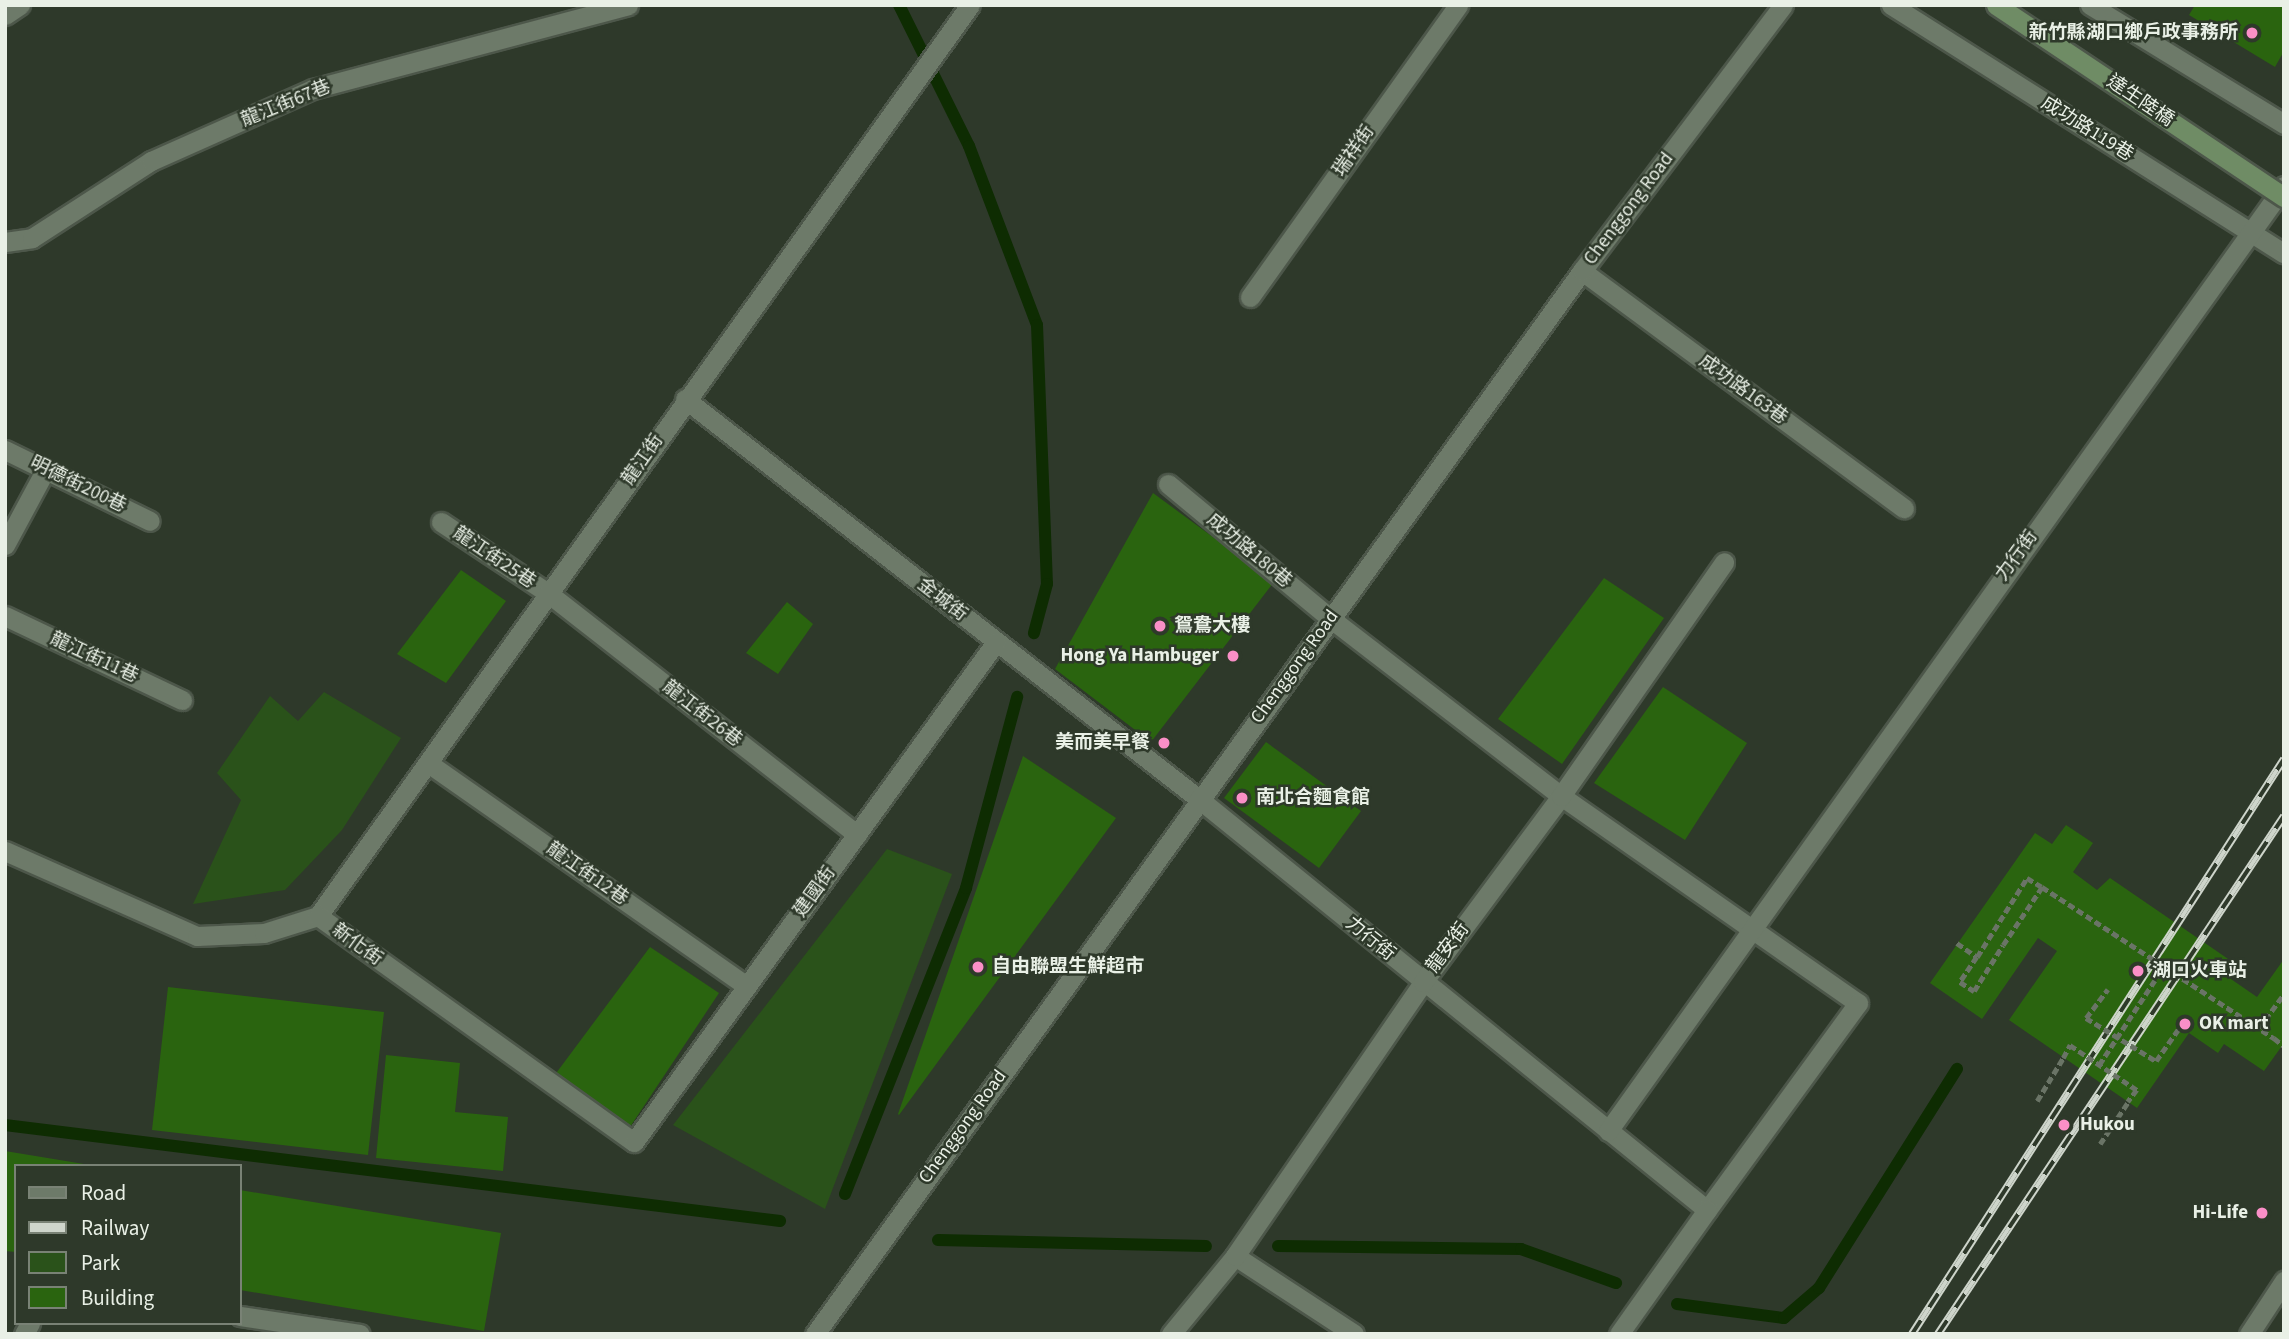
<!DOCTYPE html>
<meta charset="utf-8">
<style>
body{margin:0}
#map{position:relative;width:2289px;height:1339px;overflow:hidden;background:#2e392a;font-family:"Source Sans 3","Noto Sans TC",sans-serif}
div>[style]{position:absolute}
.green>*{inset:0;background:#2a521a}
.stream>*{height:12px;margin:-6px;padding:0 6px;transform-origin:6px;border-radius:6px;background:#0e2c02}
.building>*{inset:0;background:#2a640f}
.path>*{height:4.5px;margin-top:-2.25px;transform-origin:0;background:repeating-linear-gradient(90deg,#6a7466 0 7px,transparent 0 10.5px)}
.roads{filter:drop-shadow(2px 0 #4d574a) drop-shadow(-2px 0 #4d574a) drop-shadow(0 2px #4d574a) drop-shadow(0 -2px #4d574a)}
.service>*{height:19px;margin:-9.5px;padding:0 9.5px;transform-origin:9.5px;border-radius:9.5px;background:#6d7a69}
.minor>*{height:19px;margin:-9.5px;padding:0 9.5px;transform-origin:9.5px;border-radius:9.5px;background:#6d7a69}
.tertiary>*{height:19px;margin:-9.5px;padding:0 9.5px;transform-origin:9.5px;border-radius:9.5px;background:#6d7a69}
.rail>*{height:8px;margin-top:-4px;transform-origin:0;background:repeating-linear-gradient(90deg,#2e392a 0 16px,#ced5cb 0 32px);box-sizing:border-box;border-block:2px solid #ced5cb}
.path-bridge>*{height:4.5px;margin-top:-2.25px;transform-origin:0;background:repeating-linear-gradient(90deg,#6a7466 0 7px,transparent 0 10.5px)}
.bridges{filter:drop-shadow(2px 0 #4d574a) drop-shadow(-2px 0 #4d574a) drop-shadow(0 2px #4d574a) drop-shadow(0 -2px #4d574a)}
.secondary-bridge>*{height:19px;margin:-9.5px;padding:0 9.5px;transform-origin:9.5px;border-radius:9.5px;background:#6f8c65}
.dots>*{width:19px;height:19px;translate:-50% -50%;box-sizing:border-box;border:4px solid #2e392a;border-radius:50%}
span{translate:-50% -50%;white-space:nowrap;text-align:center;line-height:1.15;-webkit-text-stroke:5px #2e392a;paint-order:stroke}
.poi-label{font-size:19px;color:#e9f0e6;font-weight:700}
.right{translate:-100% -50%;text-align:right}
.left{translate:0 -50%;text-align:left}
.street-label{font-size:19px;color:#e9f0e6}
.frame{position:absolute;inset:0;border:7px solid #e9f0e6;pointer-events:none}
.legend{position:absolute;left:14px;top:1164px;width:228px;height:161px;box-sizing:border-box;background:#2e392a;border:2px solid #798275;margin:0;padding:9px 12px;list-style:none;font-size:21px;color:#e9f0e6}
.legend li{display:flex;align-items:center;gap:14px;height:35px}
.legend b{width:35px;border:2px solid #798275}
</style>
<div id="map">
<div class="green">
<i style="clip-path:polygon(324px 692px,401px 738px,342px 830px,285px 890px,193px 904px,241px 800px,217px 773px,270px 696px,298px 721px)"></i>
<i style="clip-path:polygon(887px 849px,952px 874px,825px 1209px,673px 1125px)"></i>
</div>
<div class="stream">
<i style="left:899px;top:5px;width:157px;rotate:63.6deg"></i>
<i style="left:969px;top:146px;width:191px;rotate:69.2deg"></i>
<i style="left:1037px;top:325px;width:259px;rotate:87.8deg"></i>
<i style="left:1047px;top:584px;width:51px;rotate:104.9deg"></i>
<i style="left:5px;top:1125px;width:781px;rotate:7.06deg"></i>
<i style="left:845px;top:1194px;width:329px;rotate:-68.4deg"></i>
<i style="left:966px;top:888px;width:198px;rotate:-75deg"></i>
<i style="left:938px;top:1240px;width:268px;rotate:1.3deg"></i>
<i style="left:1278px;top:1246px;width:243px;rotate:0.7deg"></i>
<i style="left:1521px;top:1249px;width:101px;rotate:19.7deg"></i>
<i style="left:1677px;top:1304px;width:108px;rotate:7.5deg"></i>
<i style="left:1784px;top:1318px;width:46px;rotate:-40.6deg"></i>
<i style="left:1819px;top:1288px;width:259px;rotate:-57.8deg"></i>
</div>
<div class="building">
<i style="clip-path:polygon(2195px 5px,2284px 5px,2284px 51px,2275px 67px,2189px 15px)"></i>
<i style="clip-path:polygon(1153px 493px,1274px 582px,1151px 742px,1055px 669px)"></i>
<i style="clip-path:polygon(461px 570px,506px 601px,446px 683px,397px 654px)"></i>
<i style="clip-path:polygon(1604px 578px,1664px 618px,1562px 764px,1498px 719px)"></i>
<i style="clip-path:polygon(787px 602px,813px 624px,778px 674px,746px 653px)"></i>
<i style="clip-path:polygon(1663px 687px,1747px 743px,1685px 840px,1594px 783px)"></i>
<i style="clip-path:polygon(1266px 742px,1361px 811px,1319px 868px,1224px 798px)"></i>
<i style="clip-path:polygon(1023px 756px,1116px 818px,899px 1115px,898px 1114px)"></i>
<i style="clip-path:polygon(2066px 825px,2093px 843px,2073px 872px,2097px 890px,2110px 878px,2237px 965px,2228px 977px,2257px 997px,2284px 959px,2284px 1043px,2264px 1071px,2224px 1044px,2218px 1053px,2189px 1033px,2137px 1108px,2009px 1020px,2057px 951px,2038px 938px,1982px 1019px,1930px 983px,2035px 833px,2052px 844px)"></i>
<i style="clip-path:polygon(650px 947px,719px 993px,630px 1127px,554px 1076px)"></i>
<i style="clip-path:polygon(168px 987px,384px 1012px,368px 1155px,152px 1130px)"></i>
<i style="clip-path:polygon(386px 1055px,460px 1063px,455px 1112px,508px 1117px,503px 1171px,376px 1158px)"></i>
<i style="clip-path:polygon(5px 1151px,84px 1164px,16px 1166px,16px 1252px,5px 1251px)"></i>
<i style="clip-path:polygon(240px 1190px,501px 1233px,484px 1331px,240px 1290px)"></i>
</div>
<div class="path">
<i style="left:1957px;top:943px;width:24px;rotate:35deg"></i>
<i style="left:1977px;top:957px;width:93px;rotate:-57.7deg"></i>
<i style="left:2027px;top:878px;width:17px;rotate:31deg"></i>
<i style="left:1977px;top:957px;width:30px;rotate:124deg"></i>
<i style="left:1960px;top:982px;width:17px;rotate:33deg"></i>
<i style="left:1974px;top:991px;width:54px;rotate:-57.8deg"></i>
<i style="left:2086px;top:1018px;width:36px;rotate:-53deg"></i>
<i style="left:2259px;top:1028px;width:42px;rotate:-53.7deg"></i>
<i style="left:2274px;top:1038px;width:13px;rotate:39deg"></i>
<i style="left:2156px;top:1061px;width:39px;rotate:-55deg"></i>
<i style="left:2099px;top:1065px;width:118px;rotate:-56.7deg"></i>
<i style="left:2037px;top:1101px;width:50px;rotate:-58.8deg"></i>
<i style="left:2100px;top:1144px;width:50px;rotate:-56.3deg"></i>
</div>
<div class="roads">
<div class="service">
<i style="left:5px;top:242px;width:27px;rotate:-8deg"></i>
<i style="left:32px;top:238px;width:142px;rotate:-32.9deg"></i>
<i style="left:151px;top:161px;width:177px;rotate:-24deg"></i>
<i style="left:313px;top:89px;width:326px;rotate:-14.9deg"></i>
<i style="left:1582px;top:271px;width:400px;rotate:36.4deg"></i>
<i style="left:5px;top:450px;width:161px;rotate:26.1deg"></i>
<i style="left:1168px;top:484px;width:210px;rotate:39.6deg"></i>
<i style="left:1330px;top:618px;width:292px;rotate:37.6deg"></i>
<i style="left:1561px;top:796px;width:362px;rotate:34.9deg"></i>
<i style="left:1858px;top:1003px;width:256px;rotate:126.1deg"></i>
<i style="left:441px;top:522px;width:128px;rotate:33.6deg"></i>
<i style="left:548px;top:593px;width:392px;rotate:38deg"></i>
<i style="left:5px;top:545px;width:86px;rotate:-61.7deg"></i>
<i style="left:5px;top:616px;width:196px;rotate:25.4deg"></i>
<i style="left:428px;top:763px;width:389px;rotate:35deg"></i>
<i style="left:1235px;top:1256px;width:142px;rotate:33.2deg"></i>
</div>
<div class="minor">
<i style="left:1891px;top:5px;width:465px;rotate:32.3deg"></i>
<i style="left:2090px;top:5px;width:228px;rotate:31.5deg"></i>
<i style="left:5px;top:15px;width:18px;rotate:-34deg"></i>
<i style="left:1250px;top:297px;width:359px;rotate:-54.5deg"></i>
<i style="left:685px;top:399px;width:651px;rotate:37.89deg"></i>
<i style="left:1199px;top:799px;width:653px;rotate:38.97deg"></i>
<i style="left:1707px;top:1210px;width:152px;rotate:125.4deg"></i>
<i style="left:5px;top:851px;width:210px;rotate:23.9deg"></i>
<i style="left:197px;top:936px;width:67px;rotate:-2.6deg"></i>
<i style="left:264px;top:933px;width:57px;rotate:-17.5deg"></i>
<i style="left:318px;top:916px;width:1120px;rotate:-54.41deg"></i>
<i style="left:318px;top:916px;width:388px;rotate:35.6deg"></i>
<i style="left:634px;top:1142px;width:617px;rotate:-54.1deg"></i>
<i style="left:1608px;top:1131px;width:1162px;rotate:-54.42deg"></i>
<i style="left:240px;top:1316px;width:121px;rotate:8.5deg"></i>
<i style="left:24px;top:1334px;width:13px;rotate:-61deg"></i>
<i style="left:1171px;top:1334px;width:101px;rotate:-50.6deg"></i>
<i style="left:1235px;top:1256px;width:332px;rotate:-55.5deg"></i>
<i style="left:1423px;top:982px;width:232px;rotate:-53.4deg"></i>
<i style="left:1561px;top:796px;width:285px;rotate:-55.1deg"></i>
</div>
<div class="tertiary">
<i style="left:815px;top:1334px;width:1311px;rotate:-54.19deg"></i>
<i style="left:1582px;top:271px;width:333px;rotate:-52.9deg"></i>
<i style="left:2249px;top:1334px;width:64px;rotate:-56.6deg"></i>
</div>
</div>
<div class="rail">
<i style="left:1912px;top:1334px;width:685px;rotate:-57.1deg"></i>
<i style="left:1938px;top:1334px;width:623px;rotate:-56.26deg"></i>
</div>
<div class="path-bridge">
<i style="left:2003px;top:945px;width:70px;rotate:-56.1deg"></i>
<i style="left:2042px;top:887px;width:277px;rotate:33.1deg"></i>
<i style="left:2086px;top:1018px;width:82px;rotate:31.6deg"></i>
<i style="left:2063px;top:1058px;width:15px;rotate:-62deg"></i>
<i style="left:2070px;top:1045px;width:81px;rotate:33.9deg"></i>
<i style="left:2137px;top:1090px;width:15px;rotate:127deg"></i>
</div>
<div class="bridges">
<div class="secondary-bridge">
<i style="left:1996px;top:5px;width:346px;rotate:33.7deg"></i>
</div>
</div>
<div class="dots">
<i style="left:2252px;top:33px;background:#fa8fc7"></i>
<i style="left:1160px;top:626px;background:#fa8fc7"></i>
<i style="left:1233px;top:656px;background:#fa8fc7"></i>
<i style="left:1164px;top:743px;background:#fa8fc7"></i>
<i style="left:1242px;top:798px;background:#fa8fc7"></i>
<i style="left:978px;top:967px;background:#fa8fc7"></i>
<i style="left:2138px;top:971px;background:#fa8fc7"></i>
<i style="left:2185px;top:1024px;background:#fa8fc7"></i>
<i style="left:2064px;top:1125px;background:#fa8fc7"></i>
<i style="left:2262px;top:1213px;background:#fa8fc7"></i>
</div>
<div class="poi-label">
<span class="right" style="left:2238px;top:33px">新竹縣湖口鄉戶政事務所</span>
<span class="left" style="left:1174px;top:626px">鴛鴦大樓</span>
<span class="right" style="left:1219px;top:656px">Hong Ya Hambuger</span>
<span class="right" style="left:1150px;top:743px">美而美早餐</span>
<span class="left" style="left:1256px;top:798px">南北合麵食館</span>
<span class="left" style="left:992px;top:967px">自由聯盟生鮮超市</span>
<span class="left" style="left:2152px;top:971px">湖口火車站</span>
<span class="left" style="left:2199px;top:1024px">OK mart</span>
<span class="left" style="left:2080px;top:1125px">Hukou</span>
<span class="right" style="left:2248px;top:1213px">Hi-Life</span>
</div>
<div class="street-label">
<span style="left:2140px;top:101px;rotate:34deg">達生陸橋</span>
<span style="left:286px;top:104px;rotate:-22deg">龍江街67巷</span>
<span style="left:2087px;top:129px;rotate:32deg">成功路119巷</span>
<span style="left:1354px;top:151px;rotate:-55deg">瑞祥街</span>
<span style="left:1629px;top:209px;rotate:-53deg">Chenggong Road</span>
<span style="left:1743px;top:390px;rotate:36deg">成功路163巷</span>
<span style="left:643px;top:460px;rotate:-55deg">龍江街</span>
<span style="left:78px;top:485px;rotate:26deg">明德街200巷</span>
<span style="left:1249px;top:551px;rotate:40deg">成功路180巷</span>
<span style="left:2017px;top:556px;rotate:-54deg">力行街</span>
<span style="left:494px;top:558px;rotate:34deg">龍江街25巷</span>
<span style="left:942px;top:600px;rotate:38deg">金城街</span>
<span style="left:94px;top:658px;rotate:25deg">龍江街11巷</span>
<span style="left:1295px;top:667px;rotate:-54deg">Chenggong Road</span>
<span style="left:702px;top:714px;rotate:38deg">龍江街26巷</span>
<span style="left:587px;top:874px;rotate:35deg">龍江街12巷</span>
<span style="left:815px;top:892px;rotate:-54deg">建國街</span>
<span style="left:1370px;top:939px;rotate:39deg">力行街</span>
<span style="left:357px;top:945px;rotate:36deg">新化街</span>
<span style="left:1448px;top:948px;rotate:-53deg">龍安街</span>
<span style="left:963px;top:1127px;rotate:-54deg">Chenggong Road</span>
</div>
<div class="frame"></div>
<ul class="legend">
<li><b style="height:9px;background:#6d7a69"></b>Road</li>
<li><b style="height:9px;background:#ced5cb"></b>Railway</li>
<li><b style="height:19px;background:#2a521a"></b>Park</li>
<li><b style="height:19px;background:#2a640f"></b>Building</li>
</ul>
</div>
